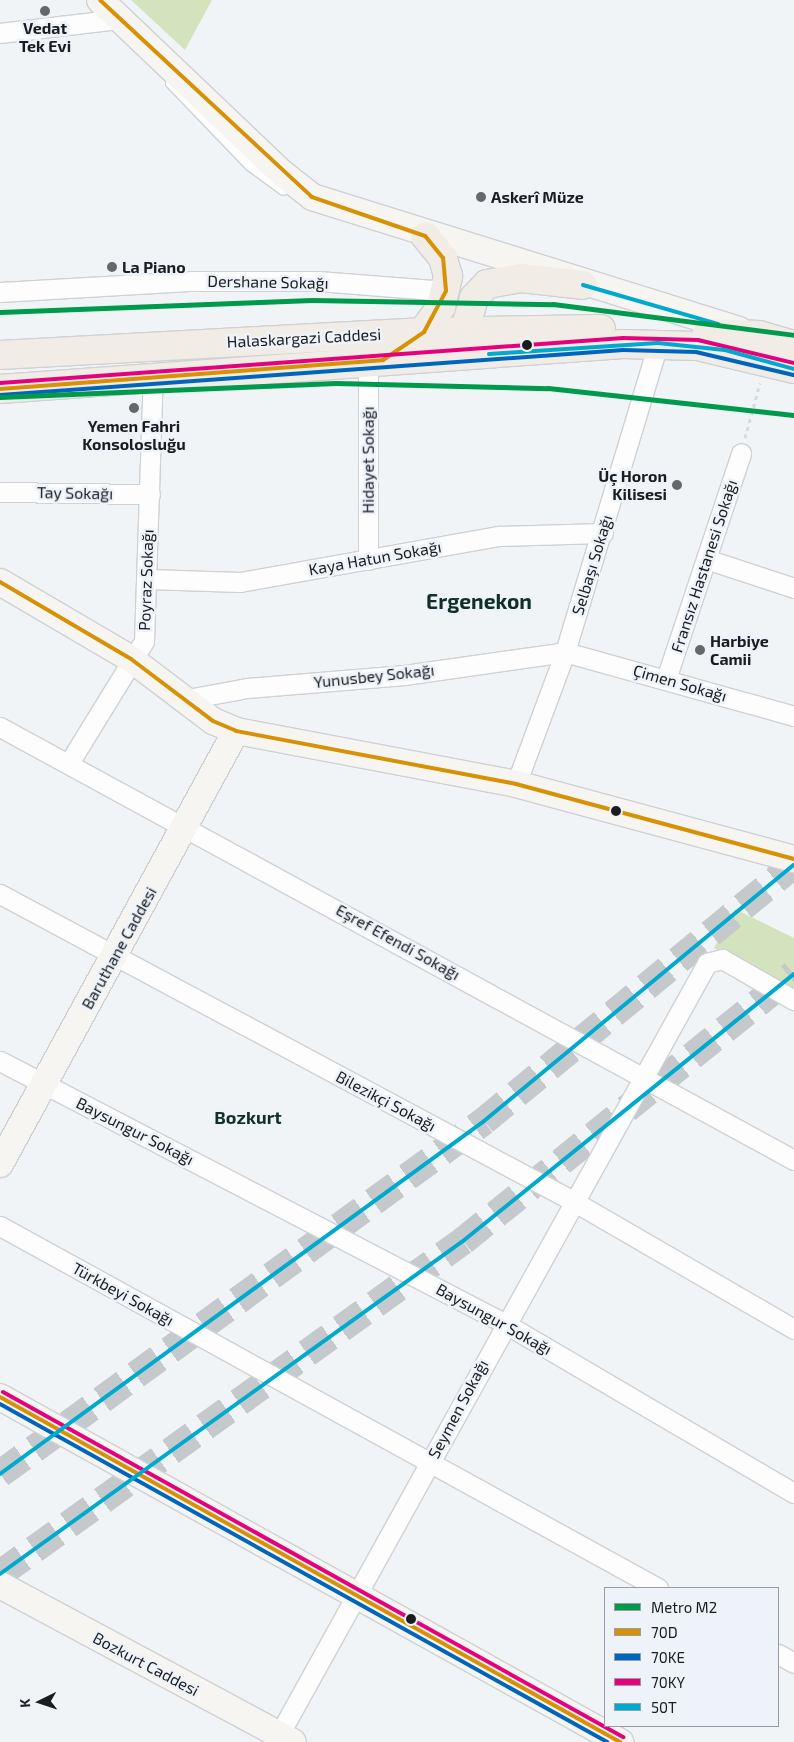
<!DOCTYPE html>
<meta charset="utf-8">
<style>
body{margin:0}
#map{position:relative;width:794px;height:1742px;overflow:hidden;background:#f1f4f7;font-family:"Exo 2",sans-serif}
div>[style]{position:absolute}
.green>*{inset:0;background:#d2e3bd}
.primary-tunnel>*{height:28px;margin-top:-14px;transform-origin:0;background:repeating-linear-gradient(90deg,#c6c9cc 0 28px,transparent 0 42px)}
.path>*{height:3px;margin-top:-1.5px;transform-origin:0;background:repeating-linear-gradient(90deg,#dadadc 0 4px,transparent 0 8px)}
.roads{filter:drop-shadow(1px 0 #cfd1d4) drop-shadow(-1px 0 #cfd1d4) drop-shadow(0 1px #cfd1d4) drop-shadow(0 -1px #cfd1d4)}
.lane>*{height:9px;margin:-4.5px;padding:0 4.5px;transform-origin:4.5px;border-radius:4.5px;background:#fdfdfe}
.street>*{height:19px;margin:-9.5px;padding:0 9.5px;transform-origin:9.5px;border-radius:9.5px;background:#fdfdfe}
.secondary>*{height:26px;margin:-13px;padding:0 13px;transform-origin:13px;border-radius:13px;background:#f7f5f2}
.primary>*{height:28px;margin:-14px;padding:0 14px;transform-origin:14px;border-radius:14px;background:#f1ece5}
.bus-1>*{height:4px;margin:-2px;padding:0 2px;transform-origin:2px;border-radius:2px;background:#d69104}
.bus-2>*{height:4px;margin:-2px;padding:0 2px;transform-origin:2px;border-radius:2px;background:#0065bd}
.bus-3>*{height:4px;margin:-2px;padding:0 2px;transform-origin:2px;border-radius:2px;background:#e5007d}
.bus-4>*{height:4px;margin:-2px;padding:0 2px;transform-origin:2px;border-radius:2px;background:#00a9ce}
.metro-1>*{height:5px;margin:-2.5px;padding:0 2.5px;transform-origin:2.5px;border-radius:2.5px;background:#009a4c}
.dots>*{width:14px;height:14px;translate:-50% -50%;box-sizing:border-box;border:2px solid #eef3fa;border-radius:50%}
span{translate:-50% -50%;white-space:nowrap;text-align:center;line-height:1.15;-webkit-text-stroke:5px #eef3fa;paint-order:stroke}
.poi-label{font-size:16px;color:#1a1c1e;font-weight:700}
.left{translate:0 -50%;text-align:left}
.right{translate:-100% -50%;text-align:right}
.street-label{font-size:16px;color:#1a1c1e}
.neighbourhood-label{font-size:18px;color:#122f26;font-weight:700}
.district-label{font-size:21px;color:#122f26;font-weight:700}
.legend{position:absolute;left:604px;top:1587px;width:175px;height:140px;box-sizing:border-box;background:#eef3fa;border:1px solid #999da2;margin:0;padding:6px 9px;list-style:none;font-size:15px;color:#1a1c1e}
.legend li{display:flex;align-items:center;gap:10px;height:25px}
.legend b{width:25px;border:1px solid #999da2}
.north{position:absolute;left:15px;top:1677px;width:50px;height:50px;-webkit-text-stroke:4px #eef3fa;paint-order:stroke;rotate:266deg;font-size:14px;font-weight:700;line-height:20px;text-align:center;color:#1a1c1e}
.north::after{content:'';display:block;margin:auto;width:18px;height:22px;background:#1a1c1e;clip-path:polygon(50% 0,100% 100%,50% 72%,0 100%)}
</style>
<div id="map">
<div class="green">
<i style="clip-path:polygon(131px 0,212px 0,185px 50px)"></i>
<i style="clip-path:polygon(735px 909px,794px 938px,794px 991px,714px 948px)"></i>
</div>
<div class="primary-tunnel">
<i style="left:0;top:1474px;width:599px;rotate:-36.1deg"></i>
<i style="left:484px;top:1121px;width:402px;rotate:-39.6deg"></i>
<i style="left:0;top:1574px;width:570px;rotate:-35.72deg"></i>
<i style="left:463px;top:1241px;width:425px;rotate:-38.9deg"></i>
</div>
<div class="path">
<i style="left:745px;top:438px;width:57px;rotate:-74.7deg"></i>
</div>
<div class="roads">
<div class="lane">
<i style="left:170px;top:83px;width:114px;rotate:46.1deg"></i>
<i style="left:249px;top:165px;width:42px;rotate:36.3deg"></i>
</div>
<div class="street">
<i style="left:0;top:33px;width:120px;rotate:-6.7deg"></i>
<i style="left:0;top:292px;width:193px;rotate:-3.3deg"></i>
<i style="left:193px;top:281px;width:125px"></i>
<i style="left:318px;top:281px;width:128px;rotate:4.5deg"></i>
<i style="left:0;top:492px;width:150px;rotate:0.8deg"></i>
<i style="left:706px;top:559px;width:93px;rotate:18.2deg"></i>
<i style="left:368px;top:560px;width:199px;rotate:-90deg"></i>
<i style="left:148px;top:579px;width:92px;rotate:1.9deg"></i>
<i style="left:240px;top:582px;width:263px;rotate:-10.1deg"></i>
<i style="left:499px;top:536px;width:104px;rotate:-1.7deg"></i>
<i style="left:666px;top:679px;width:238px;rotate:-71.6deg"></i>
<i style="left:182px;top:700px;width:66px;rotate:-10.5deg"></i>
<i style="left:247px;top:688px;width:158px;rotate:-4.7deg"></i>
<i style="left:404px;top:675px;width:163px;rotate:-8.1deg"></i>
<i style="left:565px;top:652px;width:238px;rotate:15.6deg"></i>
<i style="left:0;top:727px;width:904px;rotate:28.61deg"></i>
<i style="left:69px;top:763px;width:143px;rotate:-58.4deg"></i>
<i style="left:144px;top:641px;width:265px;rotate:-88.1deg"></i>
<i style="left:516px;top:784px;width:141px;rotate:-69.6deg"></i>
<i style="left:565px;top:652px;width:323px;rotate:-73.2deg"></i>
<i style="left:0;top:894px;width:650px;rotate:28.18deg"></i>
<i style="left:573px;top:1201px;width:255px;rotate:30.1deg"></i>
<i style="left:0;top:1061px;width:568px;rotate:27.47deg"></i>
<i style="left:504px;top:1323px;width:336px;rotate:30.4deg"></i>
<i style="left:0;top:1226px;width:751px;rotate:28.82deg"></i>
<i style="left:778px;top:1654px;width:18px;rotate:29deg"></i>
<i style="left:275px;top:1742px;width:891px;rotate:-60.99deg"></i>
<i style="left:707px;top:963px;width:16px;rotate:-15deg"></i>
<i style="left:722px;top:959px;width:83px;rotate:29.7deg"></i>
</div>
<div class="secondary">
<i style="left:100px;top:0;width:253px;rotate:43.6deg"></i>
<i style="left:283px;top:174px;width:37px;rotate:38deg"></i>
<i style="left:312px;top:197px;width:447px;rotate:17.3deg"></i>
<i style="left:0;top:582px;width:152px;rotate:30.4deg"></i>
<i style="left:131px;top:659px;width:103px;rotate:37.1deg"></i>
<i style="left:213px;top:721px;width:25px;rotate:23deg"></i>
<i style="left:236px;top:731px;width:285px;rotate:10.7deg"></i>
<i style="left:516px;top:784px;width:288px;rotate:15.1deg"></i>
<i style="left:0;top:1164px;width:493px;rotate:-61.4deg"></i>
<i style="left:0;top:1397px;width:710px;rotate:29.09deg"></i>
<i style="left:0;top:1585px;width:332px;rotate:28.2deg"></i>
</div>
<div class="primary">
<i style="left:707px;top:333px;width:52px;rotate:2.2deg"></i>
<i style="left:759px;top:335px;width:36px;rotate:16deg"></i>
<i style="left:415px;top:342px;width:44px;rotate:-53.4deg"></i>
<i style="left:441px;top:307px;width:32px;rotate:-77deg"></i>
<i style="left:448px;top:276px;width:19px;rotate:-106deg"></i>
<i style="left:443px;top:258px;width:28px;rotate:-129deg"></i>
<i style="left:477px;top:347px;width:29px;rotate:-108deg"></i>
<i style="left:468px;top:319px;width:22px;rotate:-74deg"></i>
<i style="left:474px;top:298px;width:19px;rotate:-47deg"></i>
<i style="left:487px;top:284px;width:35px;rotate:-10deg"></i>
<i style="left:521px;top:278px;width:62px;rotate:6.4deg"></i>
<i style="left:0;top:355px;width:425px;rotate:-3.1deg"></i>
<i style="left:424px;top:332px;width:177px;rotate:-1deg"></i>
<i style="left:0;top:389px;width:625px;rotate:-4.13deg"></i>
<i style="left:623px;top:344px;width:74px;rotate:1.5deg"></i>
<i style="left:697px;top:346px;width:100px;rotate:13.3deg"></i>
</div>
</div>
<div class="bus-1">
<i style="left:0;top:389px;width:384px;rotate:-4.3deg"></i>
<i style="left:383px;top:360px;width:50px;rotate:-34.3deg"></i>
<i style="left:424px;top:332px;width:47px;rotate:-61.8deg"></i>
<i style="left:446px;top:291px;width:33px;rotate:-95deg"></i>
<i style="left:443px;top:258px;width:28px;rotate:-129deg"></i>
<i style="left:425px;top:236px;width:120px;rotate:-161deg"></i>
<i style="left:312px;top:197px;width:289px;rotate:-137.1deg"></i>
<i style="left:0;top:582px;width:152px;rotate:30.4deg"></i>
<i style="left:131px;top:659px;width:103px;rotate:37.1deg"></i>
<i style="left:213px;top:721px;width:25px;rotate:23deg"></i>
<i style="left:236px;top:731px;width:285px;rotate:10.7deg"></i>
<i style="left:516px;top:784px;width:288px;rotate:15.1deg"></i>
<i style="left:0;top:1397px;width:710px;rotate:29.09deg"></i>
</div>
<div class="bus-2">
<i style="left:0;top:395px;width:625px;rotate:-4.13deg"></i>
<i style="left:623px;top:350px;width:73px;rotate:1.6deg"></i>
<i style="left:696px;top:352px;width:100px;rotate:13.3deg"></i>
<i style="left:0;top:1404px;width:695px;rotate:29.11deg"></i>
</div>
<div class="bus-3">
<i style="left:0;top:383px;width:625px;rotate:-4.13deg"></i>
<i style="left:623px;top:338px;width:75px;rotate:1.5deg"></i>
<i style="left:698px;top:340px;width:99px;rotate:13.5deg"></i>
<i style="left:3px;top:1392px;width:710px;rotate:29.09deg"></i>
</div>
<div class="bus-4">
<i style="left:583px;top:285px;width:141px;rotate:16.1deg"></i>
<i style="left:489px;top:354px;width:169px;rotate:-3.7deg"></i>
<i style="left:658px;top:343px;width:67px;rotate:6deg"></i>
<i style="left:725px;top:350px;width:72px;rotate:15.4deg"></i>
<i style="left:0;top:1474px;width:599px;rotate:-36.1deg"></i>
<i style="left:484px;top:1121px;width:402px;rotate:-39.6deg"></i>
<i style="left:0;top:1574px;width:570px;rotate:-35.72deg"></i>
<i style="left:463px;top:1241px;width:425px;rotate:-38.9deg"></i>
</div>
<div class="metro-1">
<i style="left:0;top:312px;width:312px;rotate:-2.2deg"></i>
<i style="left:312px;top:300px;width:241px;rotate:1deg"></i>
<i style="left:553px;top:304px;width:243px;rotate:7.3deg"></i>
<i style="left:0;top:397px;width:336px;rotate:-2.4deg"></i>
<i style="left:336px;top:383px;width:212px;rotate:1.4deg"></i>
<i style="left:548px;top:388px;width:247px;rotate:6.3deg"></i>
</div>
<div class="dots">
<i style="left:45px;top:11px;background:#65686a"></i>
<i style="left:481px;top:197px;background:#65686a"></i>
<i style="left:112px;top:267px;background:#65686a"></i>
<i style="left:527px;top:345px;background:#1a1c1e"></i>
<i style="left:134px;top:408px;background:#65686a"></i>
<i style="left:677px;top:485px;background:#65686a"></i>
<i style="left:700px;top:650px;background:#65686a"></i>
<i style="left:616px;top:811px;background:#1a1c1e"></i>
<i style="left:411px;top:1619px;background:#1a1c1e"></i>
</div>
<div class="poi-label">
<span style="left:45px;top:37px">Vedat<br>Tek Evi</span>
<span class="left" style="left:491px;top:197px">Askerî Müze</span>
<span class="left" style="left:122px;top:267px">La Piano</span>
<span style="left:134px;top:435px">Yemen Fahri<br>Konsolosluğu</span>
<span class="right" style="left:667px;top:485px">Üç Horon<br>Kilisesi</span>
<span class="left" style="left:710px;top:650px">Harbiye<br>Camii</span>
</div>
<div class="street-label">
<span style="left:268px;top:282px;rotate:1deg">Dershane Sokağı</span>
<span style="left:304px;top:338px;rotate:-3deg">Halaskargazi Caddesi</span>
<span style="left:368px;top:460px;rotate:-90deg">Hidayet Sokağı</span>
<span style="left:75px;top:493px;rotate:1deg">Tay Sokağı</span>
<span style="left:375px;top:558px;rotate:-10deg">Kaya Hatun Sokağı</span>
<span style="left:592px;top:565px;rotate:-73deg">Selbaşı Sokağı</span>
<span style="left:704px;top:566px;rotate:-72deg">Fransız Hastanesi Sokağı</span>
<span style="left:146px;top:580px;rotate:-88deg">Poyraz Sokağı</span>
<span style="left:374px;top:676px;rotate:-6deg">Yunusbey Sokağı</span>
<span style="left:680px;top:683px;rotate:16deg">Çimen Sokağı</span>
<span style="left:398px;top:942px;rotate:29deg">Eşref Efendi Sokağı</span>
<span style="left:119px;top:948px;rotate:-61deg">Baruthane Caddesi</span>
<span style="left:386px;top:1101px;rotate:28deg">Bilezikçi Sokağı</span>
<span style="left:135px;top:1131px;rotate:27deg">Baysungur Sokağı</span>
<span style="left:123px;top:1294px;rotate:29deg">Türkbeyi Sokağı</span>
<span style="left:494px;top:1319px;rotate:29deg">Baysungur Sokağı</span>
<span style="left:458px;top:1409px;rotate:-62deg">Seymen Sokağı</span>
<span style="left:146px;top:1664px;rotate:28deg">Bozkurt Caddesi</span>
</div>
<div class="neighbourhood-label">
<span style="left:248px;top:1117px">Bozkurt</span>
</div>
<div class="district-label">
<span style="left:479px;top:601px">Ergenekon</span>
</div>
<ul class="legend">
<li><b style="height:6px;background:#009a4c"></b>Metro M2</li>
<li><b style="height:6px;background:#d69104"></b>70D</li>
<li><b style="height:6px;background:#0065bd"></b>70KE</li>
<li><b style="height:6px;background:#e5007d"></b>70KY</li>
<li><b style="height:6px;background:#00a9ce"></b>50T</li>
</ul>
<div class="north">K</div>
</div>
